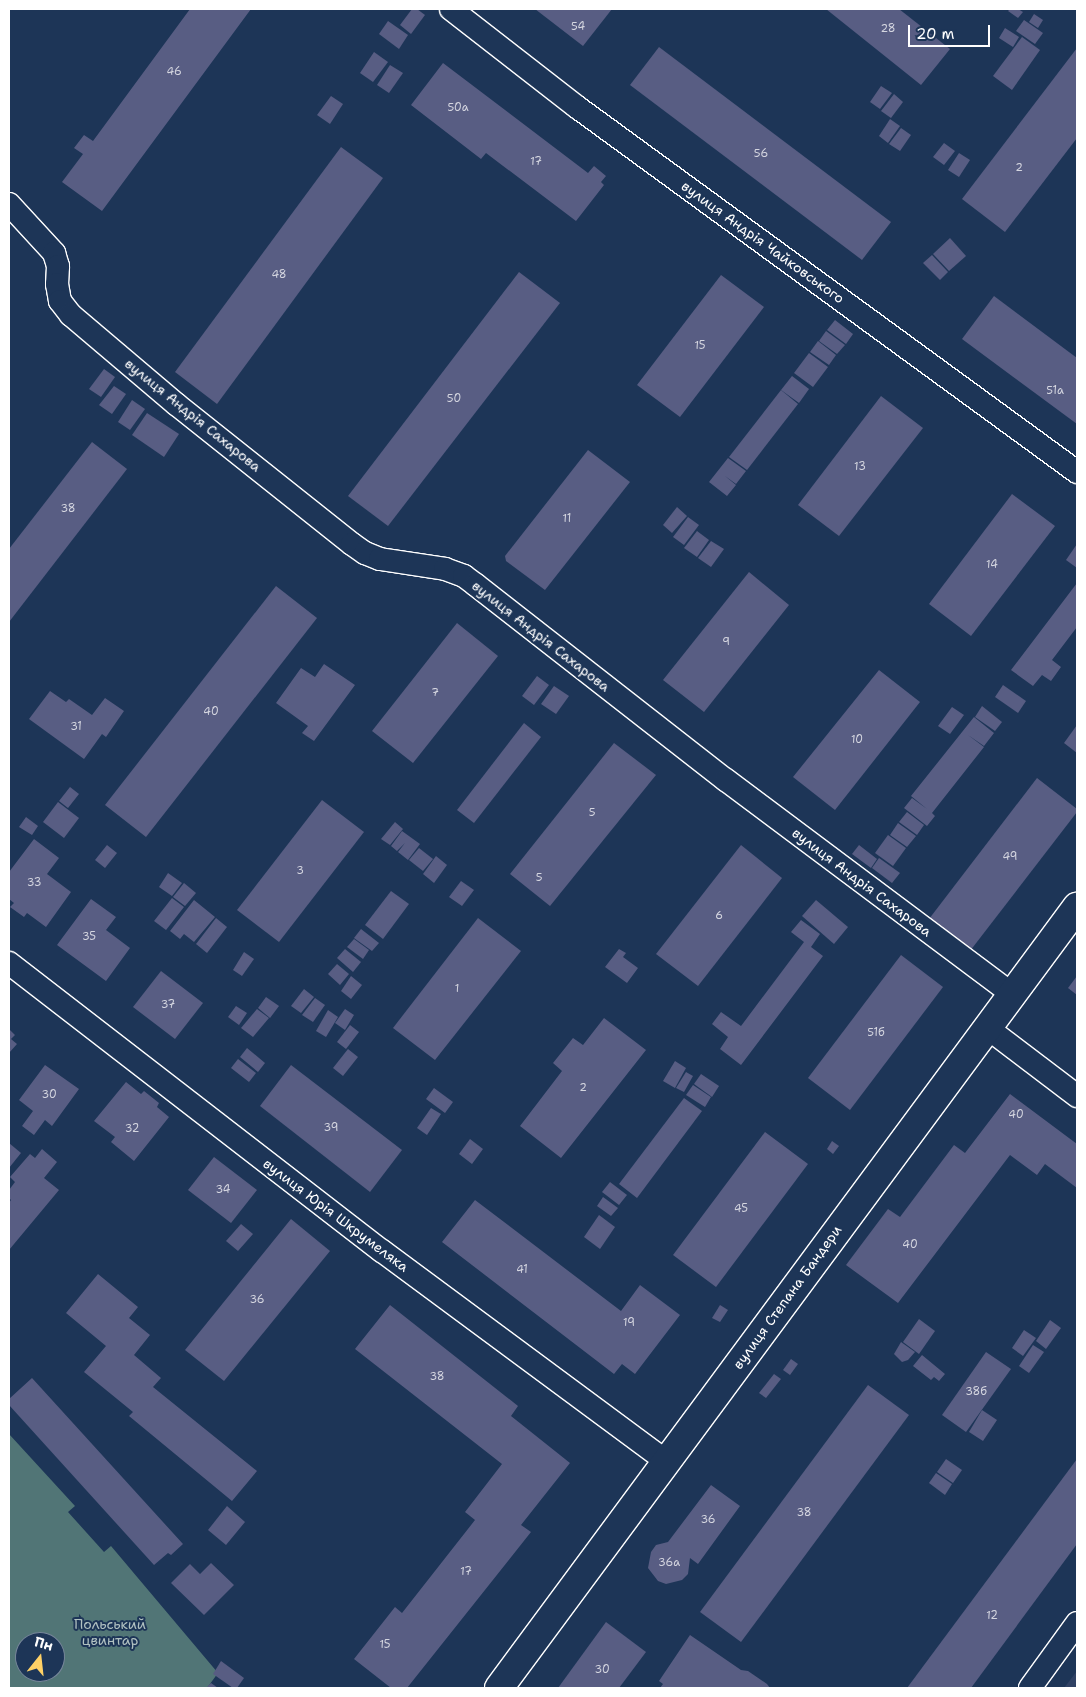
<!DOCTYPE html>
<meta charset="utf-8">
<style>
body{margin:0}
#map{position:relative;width:1086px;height:1697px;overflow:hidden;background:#1d3557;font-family:"Shantell Sans",sans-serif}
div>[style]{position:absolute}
.built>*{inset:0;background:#2f4164}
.green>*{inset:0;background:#517576}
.building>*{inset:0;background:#585d83}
.roads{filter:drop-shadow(1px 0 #fff) drop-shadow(-1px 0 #fff) drop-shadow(0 1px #fff) drop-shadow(0 -1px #fff)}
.minor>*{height:22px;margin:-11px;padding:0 11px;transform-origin:11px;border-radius:11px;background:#1d3557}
.tertiary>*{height:28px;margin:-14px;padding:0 14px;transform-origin:14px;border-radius:14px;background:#1d3557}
span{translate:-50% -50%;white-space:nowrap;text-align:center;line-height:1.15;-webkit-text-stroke:4px #1d3557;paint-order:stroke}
.number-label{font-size:11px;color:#d5d6e0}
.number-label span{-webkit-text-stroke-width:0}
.street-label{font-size:14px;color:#fff}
.park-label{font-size:14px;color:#b1c1c1}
.frame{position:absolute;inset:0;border:10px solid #fff;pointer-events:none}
.north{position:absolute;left:15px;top:1632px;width:50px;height:50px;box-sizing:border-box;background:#1d3557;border:1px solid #77869a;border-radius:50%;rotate:16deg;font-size:14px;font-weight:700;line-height:20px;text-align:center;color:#fff}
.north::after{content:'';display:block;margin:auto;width:18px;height:22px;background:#ffd166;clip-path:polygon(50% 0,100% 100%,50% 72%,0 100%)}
.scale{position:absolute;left:908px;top:25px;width:82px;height:22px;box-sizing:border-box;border:2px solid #fff;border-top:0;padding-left:6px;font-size:15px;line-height:18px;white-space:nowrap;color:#fff;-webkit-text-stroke:4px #1d3557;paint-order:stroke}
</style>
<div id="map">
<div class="built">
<i style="clip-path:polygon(1077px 1671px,1077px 1688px,1064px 1688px)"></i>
</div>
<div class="green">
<i style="clip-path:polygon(evenodd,9px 1434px,75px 1506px,68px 1512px,104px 1552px,111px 1546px,218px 1673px,207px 1688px,9px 1688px,9px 1434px,25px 1642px,55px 1642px,55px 1672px,25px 1672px,25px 1642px)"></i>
</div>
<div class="building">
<i style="clip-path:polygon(190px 9px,251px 9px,102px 211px,62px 182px,83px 154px,74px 148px,84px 135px,93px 141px)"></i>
<i style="clip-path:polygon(412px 9px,417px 9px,425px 15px,411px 34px,400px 25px)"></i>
<i style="clip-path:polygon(535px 9px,612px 9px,583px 46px)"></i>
<i style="clip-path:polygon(826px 9px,899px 9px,950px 49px,921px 85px)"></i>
<i style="clip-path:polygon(1010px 9px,1018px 9px,1023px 12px,1018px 18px,1008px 11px)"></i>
<i style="clip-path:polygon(1034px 14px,1043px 20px,1038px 28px,1029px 22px)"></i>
<i style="clip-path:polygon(1024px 20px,1043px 33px,1035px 44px,1016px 31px)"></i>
<i style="clip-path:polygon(388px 21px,408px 35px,399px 49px,379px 34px)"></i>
<i style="clip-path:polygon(1005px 28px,1019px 37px,1013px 47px,999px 38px)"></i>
<i style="clip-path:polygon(1022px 37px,1040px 50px,1012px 90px,993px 76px)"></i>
<i style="clip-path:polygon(659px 47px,891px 222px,862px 260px,630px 85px)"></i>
<i style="clip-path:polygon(1077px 48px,1077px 138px,1005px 232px,962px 199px)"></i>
<i style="clip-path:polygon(374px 52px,388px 62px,373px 82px,360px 73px)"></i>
<i style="clip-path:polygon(443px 63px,588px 173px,594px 166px,606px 176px,601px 182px,604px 185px,576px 221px,486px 153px,481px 159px,411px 105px)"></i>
<i style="clip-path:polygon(390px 65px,403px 73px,389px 93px,377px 85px)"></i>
<i style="clip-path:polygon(881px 86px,892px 93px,880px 109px,870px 102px)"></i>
<i style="clip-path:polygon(894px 94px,903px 102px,891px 118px,881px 111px)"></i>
<i style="clip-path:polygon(331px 96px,343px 104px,330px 124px,317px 115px)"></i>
<i style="clip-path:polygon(890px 119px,900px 126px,888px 143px,879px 136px)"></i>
<i style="clip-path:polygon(901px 128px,911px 135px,900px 151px,889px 144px)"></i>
<i style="clip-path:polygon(944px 143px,955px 151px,944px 165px,933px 157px)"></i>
<i style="clip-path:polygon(341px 147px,383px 178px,217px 404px,175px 372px)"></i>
<i style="clip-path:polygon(959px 153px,970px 160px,959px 177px,948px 170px)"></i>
<i style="clip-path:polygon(950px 238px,966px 256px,949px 271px,933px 254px)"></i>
<i style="clip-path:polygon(932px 255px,948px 272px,940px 280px,923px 263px)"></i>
<i style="clip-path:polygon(519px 272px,560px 303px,388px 526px,348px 496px)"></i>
<i style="clip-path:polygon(721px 275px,764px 307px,680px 417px,637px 385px)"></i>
<i style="clip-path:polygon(994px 296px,1077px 358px,1077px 424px,962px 339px)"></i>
<i style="clip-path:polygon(835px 320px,853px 334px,846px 344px,827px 330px)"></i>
<i style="clip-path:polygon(826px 331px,845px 345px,837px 354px,819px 341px)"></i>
<i style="clip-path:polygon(818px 341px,836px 355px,829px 365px,810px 352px)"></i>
<i style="clip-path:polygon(809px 353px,828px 367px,813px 387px,794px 373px)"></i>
<i style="clip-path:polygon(104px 369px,115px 377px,101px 397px,89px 389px)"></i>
<i style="clip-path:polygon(792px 376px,809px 389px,799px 403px,781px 390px)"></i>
<i style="clip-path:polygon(114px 386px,126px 394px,112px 414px,99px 405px)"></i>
<i style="clip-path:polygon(781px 390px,798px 404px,747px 470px,729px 457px)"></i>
<i style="clip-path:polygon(881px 396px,923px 428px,839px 536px,798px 505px)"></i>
<i style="clip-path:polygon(132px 400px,145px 409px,130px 430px,118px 422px)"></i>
<i style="clip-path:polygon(147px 413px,179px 434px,164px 457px,132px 435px)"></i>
<i style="clip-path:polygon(92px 442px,127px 469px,9px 622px,9px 549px)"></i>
<i style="clip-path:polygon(588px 450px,630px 482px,545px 590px,506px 561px,505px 556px)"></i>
<i style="clip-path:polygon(728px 458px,746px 471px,736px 484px,725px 476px,736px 485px,727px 496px,709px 482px)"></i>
<i style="clip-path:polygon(1012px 494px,1055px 526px,971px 636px,929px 604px)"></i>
<i style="clip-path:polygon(677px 507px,687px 516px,672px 533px,663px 525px)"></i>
<i style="clip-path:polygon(688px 517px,699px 525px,684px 545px,673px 537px)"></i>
<i style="clip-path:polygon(697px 531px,709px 540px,697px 557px,684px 548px)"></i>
<i style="clip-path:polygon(711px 541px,724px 549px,711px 567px,698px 558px)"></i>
<i style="clip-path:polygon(1077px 544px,1077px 568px,1066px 560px)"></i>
<i style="clip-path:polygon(749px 572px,789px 605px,704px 712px,663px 680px)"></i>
<i style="clip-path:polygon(1077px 583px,1077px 627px,1052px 660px,1061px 667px,1051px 681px,1042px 675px,1033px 686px,1011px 670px)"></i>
<i style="clip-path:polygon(276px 586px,317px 618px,146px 837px,105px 805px)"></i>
<i style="clip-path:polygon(457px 623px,498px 656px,413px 763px,372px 731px)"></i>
<i style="clip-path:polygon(324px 664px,355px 685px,314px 741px,302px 733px,308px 726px,276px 703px,301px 668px,315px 677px)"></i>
<i style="clip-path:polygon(879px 670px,920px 702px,835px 810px,793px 777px)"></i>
<i style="clip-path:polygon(537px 676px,549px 685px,534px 705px,522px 696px)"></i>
<i style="clip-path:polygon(1003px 685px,1026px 701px,1018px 713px,995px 697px)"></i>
<i style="clip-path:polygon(554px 686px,569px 696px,556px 714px,541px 704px)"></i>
<i style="clip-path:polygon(50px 691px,66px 702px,69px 699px,92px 715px,105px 698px,124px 711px,106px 737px,102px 734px,84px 759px,29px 719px)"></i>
<i style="clip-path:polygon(982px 706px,1002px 722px,995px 731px,975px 717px)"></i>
<i style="clip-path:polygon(952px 707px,964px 715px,950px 734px,938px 726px)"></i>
<i style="clip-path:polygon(974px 717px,994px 733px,984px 746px,968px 735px,984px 747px,932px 813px,935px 816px,927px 826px,904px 808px,912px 798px,927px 809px,911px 796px)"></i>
<i style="clip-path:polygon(524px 723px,541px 737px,474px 823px,457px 810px)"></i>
<i style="clip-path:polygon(1077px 725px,1077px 753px,1064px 743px)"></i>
<i style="clip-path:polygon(614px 743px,656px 775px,550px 906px,510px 874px)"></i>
<i style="clip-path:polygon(1037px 778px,1077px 809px,1077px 812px,970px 951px,929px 919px)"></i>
<i style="clip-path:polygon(70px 787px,79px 794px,68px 808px,59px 801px)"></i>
<i style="clip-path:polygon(322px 800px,364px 832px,279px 942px,237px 910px)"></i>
<i style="clip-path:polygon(58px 802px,79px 818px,64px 838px,43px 822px)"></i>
<i style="clip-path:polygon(907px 812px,924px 825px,917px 835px,899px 822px)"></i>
<i style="clip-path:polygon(26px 817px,38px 826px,32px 835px,19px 827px)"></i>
<i style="clip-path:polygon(395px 822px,403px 829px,390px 845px,381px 839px)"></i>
<i style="clip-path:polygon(898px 823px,916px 836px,907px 847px,890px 835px)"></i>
<i style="clip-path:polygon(402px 831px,420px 844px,408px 860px,398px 852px,405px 843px,397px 851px,391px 846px)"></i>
<i style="clip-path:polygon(888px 835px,906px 848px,893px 866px,875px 853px)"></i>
<i style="clip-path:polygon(34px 839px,59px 858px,47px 874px,71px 892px,46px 927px,27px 913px,24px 917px,10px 907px,14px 903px,9px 899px,9px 872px)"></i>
<i style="clip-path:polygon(107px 845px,117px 853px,105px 868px,95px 860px)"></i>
<i style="clip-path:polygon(741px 845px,782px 878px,698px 986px,656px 954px)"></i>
<i style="clip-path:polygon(859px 845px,877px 859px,871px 868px,852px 854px)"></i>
<i style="clip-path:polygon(419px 848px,433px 859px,423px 871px,409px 860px)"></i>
<i style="clip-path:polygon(436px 856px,447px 865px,434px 883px,423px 874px)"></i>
<i style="clip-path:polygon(879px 858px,900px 873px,892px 883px,872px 868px)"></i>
<i style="clip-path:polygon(168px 873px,182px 883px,172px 896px,159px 887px)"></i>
<i style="clip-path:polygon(461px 881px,474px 890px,462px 906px,449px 897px)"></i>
<i style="clip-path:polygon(184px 883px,196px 893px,185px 906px,173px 897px)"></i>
<i style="clip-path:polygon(391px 891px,409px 904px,383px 939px,365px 925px)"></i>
<i style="clip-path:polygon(172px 898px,184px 907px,166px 930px,154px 921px)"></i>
<i style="clip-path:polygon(91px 899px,116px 917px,106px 930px,130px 948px,106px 981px,57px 945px)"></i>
<i style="clip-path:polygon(194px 900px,215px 917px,194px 942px,184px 934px,180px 939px,170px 931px)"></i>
<i style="clip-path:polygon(816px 900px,848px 927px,834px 944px,802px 916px)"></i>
<i style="clip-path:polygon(216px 918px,227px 927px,207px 953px,196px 944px)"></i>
<i style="clip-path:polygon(478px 918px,521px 951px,435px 1060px,393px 1028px)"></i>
<i style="clip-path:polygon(801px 920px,820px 934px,811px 947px,823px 956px,741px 1065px,720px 1049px,728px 1037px,712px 1024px,721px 1012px,741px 1026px,804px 942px,791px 932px)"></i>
<i style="clip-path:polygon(361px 929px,379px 943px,372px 951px,354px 938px)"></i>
<i style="clip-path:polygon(354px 939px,369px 950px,363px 959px,347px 947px)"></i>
<i style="clip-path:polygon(345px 949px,361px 962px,353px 972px,337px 958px)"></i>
<i style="clip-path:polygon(619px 949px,626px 953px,623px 957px,638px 968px,627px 983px,605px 967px)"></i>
<i style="clip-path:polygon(244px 952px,254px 959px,242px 976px,233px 970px)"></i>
<i style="clip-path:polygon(901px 955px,943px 987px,850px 1110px,808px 1078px)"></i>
<i style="clip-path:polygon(337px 964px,349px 974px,340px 985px,328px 974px)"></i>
<i style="clip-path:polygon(161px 971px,203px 1003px,175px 1039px,133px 1007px)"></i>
<i style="clip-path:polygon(351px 976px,362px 985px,351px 999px,341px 991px)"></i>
<i style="clip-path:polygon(1077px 976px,1077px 995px,1068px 988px)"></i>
<i style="clip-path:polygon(304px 989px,314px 997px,301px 1013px,291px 1006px)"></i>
<i style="clip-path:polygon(266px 997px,279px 1006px,270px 1018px,258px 1008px)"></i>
<i style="clip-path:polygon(315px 998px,325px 1005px,313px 1022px,302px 1015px)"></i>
<i style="clip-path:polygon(236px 1006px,247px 1013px,239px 1025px,228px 1017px)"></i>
<i style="clip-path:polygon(257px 1009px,269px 1018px,253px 1037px,241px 1028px)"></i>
<i style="clip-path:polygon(345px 1009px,354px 1015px,345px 1030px,335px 1023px)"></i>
<i style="clip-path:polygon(328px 1010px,338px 1017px,326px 1037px,316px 1031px)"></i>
<i style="clip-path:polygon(604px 1018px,646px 1050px,561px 1158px,520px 1126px,562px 1071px,553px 1063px,573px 1038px,583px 1045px)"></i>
<i style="clip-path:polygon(350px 1025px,359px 1032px,346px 1049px,337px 1042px)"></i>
<i style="clip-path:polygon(9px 1029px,15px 1035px,11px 1039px,17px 1044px,9px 1053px)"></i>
<i style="clip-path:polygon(247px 1048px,265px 1063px,258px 1072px,240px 1057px)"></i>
<i style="clip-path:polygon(348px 1049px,358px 1057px,343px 1076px,333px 1068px)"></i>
<i style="clip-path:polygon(238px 1059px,256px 1073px,249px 1082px,231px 1068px)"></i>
<i style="clip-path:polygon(675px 1061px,686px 1068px,675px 1088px,663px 1081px)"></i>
<i style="clip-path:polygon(45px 1065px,79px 1089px,52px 1126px,45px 1120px,34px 1135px,22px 1126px,33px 1111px,19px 1100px)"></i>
<i style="clip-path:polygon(291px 1065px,402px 1150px,370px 1192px,260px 1106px)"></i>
<i style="clip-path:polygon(686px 1072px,693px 1076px,684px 1092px,676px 1088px)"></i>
<i style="clip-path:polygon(701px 1074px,719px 1086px,712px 1097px,694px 1084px)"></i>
<i style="clip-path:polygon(126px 1082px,141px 1094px,144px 1091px,159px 1103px,157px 1107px,169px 1117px,134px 1161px,111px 1142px,115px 1137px,94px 1121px)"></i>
<i style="clip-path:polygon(693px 1085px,711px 1097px,705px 1107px,686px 1095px)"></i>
<i style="clip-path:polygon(434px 1088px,453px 1102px,445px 1113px,426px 1099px)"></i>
<i style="clip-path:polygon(1010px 1094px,1077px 1144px,1077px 1188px,1045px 1164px,1037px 1175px,1010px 1155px,898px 1303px,846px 1265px,888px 1209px,900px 1217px,954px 1145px,965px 1153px)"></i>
<i style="clip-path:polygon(684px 1098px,702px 1111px,637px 1198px,619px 1184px)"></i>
<i style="clip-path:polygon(431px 1108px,441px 1114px,427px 1135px,417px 1128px)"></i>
<i style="clip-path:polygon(765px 1132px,808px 1164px,716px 1287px,673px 1255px)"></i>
<i style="clip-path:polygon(470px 1139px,483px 1149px,472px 1164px,459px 1154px)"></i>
<i style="clip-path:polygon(832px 1141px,839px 1146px,833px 1154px,827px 1149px)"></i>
<i style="clip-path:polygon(9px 1143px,21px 1153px,9px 1168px)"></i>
<i style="clip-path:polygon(42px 1149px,57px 1162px,44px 1178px,59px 1190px,9px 1250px,9px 1203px,11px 1200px,9px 1198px,9px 1190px,15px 1182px,10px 1177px,30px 1154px,35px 1158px)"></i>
<i style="clip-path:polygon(214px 1157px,257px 1190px,231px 1223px,188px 1190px)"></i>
<i style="clip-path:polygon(610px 1182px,627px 1195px,619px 1205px,602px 1192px)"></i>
<i style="clip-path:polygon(603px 1197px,618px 1208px,611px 1216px,597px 1206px)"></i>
<i style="clip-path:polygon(475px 1200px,621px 1311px,640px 1285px,680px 1315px,635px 1374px,622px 1364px,614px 1374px,442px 1242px)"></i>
<i style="clip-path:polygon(599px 1215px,615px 1227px,600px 1249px,584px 1237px)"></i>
<i style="clip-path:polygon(291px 1219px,330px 1251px,224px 1381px,185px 1350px)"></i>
<i style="clip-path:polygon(241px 1224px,253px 1234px,238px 1251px,226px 1241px)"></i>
<i style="clip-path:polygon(98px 1274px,138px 1307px,129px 1318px,150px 1335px,134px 1355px,161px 1378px,153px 1387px,257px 1471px,232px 1501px,129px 1416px,133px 1412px,84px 1372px,106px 1346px,66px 1313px)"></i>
<i style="clip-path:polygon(390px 1305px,518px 1406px,511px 1416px,570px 1463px,521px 1525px,531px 1532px,407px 1688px,391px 1688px,354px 1659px,395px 1607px,402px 1613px,475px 1520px,465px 1512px,502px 1464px,355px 1349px)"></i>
<i style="clip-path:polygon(720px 1305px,728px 1310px,720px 1322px,712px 1318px)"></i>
<i style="clip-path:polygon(919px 1319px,935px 1331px,919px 1354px,903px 1342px)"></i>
<i style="clip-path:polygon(1050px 1320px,1061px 1328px,1046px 1349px,1036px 1341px)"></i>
<i style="clip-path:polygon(1024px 1330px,1036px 1338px,1023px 1356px,1012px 1348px)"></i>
<i style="clip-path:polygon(901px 1342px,915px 1352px,908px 1360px,902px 1362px,894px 1354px)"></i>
<i style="clip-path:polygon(1033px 1345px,1044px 1352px,1029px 1373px,1019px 1366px)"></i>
<i style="clip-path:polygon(986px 1352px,1011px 1369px,966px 1432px,942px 1415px)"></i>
<i style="clip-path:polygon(922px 1355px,945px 1374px,939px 1381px,934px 1377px,931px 1380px,913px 1366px)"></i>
<i style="clip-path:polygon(791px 1359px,798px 1364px,790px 1375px,783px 1370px)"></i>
<i style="clip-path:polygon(774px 1374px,781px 1379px,766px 1398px,759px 1393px)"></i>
<i style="clip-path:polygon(32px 1378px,183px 1544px,171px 1555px,168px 1553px,154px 1565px,9px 1405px,9px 1399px)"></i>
<i style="clip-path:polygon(868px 1385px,909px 1415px,741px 1642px,700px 1612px)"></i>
<i style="clip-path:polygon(982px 1410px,997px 1420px,983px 1441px,969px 1432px)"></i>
<i style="clip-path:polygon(946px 1459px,962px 1470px,953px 1483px,937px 1472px)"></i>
<i style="clip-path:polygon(1077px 1459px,1077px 1544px,971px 1688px,907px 1688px)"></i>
<i style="clip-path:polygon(936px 1473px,952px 1484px,945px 1495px,929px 1483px)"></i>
<i style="clip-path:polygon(711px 1485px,740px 1506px,698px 1564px,690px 1558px,688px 1574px,682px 1580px,666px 1584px,658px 1581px,648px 1568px,651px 1552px,656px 1545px,668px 1542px)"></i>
<i style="clip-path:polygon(227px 1506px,245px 1522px,226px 1545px,208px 1530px)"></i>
<i style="clip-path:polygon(211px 1563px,234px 1585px,204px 1615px,171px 1583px,190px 1564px,200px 1574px)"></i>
<i style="clip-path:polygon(606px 1622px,646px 1652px,619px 1688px,558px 1688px)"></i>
<i style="clip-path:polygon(690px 1635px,741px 1670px,748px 1671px,767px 1684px,770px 1688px,660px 1688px,663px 1684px,659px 1681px)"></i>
<i style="clip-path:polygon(221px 1661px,244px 1678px,237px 1688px,233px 1688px,213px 1674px)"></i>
<i style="clip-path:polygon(211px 1683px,218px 1688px,206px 1688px)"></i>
</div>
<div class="roads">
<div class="minor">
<i style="left:451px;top:9px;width:160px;rotate:37.9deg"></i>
<i style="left:577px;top:107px;width:619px;rotate:36.13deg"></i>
<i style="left:9px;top:204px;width:67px;rotate:47.4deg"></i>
<i style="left:54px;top:253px;width:14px;rotate:73deg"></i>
<i style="left:58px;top:266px;width:18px;rotate:93deg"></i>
<i style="left:57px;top:284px;width:17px;rotate:80deg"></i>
<i style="left:60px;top:301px;width:18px;rotate:52deg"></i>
<i style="left:71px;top:315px;width:138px;rotate:40.3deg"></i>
<i style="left:176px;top:404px;width:225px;rotate:38.5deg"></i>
<i style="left:352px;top:544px;width:16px;rotate:35deg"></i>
<i style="left:365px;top:553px;width:16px;rotate:22deg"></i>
<i style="left:380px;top:559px;width:66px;rotate:8.7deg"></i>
<i style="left:445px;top:569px;width:20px;rotate:20deg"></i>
<i style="left:464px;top:576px;width:15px;rotate:37deg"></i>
<i style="left:476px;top:585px;width:317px;rotate:38deg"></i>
<i style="left:726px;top:780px;width:357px;rotate:36.8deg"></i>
<i style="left:9px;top:963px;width:471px;rotate:37.7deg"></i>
<i style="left:382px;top:1251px;width:353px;rotate:36.5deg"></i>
<i style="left:986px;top:1027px;width:114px;rotate:37.2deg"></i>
<i style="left:1030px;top:1688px;width:80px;rotate:-54.1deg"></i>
</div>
<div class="tertiary">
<i style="left:499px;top:1688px;width:972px;rotate:-53.5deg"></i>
</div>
</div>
<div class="number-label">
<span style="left:578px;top:27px">54</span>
<span style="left:888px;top:29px">28</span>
<span style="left:174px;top:72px">46</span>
<span style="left:458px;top:108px">50а</span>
<span style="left:761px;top:154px">56</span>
<span style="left:536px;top:162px">17</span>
<span style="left:1019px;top:168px">2</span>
<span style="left:279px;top:275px">48</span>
<span style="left:700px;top:346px">15</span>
<span style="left:1055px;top:391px">51а</span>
<span style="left:454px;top:399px">50</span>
<span style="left:860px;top:467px">13</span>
<span style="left:68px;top:509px">38</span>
<span style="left:567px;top:519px">11</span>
<span style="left:992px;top:565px">14</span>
<span style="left:726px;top:642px">9</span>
<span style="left:435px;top:693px">7</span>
<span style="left:211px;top:712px">40</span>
<span style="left:76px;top:727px">31</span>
<span style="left:857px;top:740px">10</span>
<span style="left:592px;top:813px">5</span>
<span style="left:1010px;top:857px">49</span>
<span style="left:300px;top:871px">3</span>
<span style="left:539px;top:878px">5</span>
<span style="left:34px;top:883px">33</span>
<span style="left:719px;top:916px">6</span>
<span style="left:89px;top:937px">35</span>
<span style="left:457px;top:989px">1</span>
<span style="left:168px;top:1005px">37</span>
<span style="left:876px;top:1033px">51б</span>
<span style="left:583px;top:1088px">2</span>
<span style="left:49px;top:1095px">30</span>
<span style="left:1016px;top:1115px">40</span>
<span style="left:331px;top:1128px">39</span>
<span style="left:132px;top:1129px">32</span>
<span style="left:223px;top:1190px">34</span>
<span style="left:741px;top:1209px">45</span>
<span style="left:910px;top:1245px">40</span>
<span style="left:522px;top:1270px">41</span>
<span style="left:257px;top:1300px">36</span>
<span style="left:629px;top:1323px">19</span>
<span style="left:437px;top:1377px">38</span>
<span style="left:976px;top:1392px">38б</span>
<span style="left:804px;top:1513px">38</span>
<span style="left:708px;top:1520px">36</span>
<span style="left:669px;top:1563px">36а</span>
<span style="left:466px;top:1572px">17</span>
<span style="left:992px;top:1616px">12</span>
<span style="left:385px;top:1645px">15</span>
<span style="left:602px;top:1670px">30</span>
</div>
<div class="street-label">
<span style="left:763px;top:242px;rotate:36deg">вулиця Андрія Чайковського</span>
<span style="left:193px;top:415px;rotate:39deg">вулиця Андрія Сахарова</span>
<span style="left:541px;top:636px;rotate:38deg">вулиця Андрія Сахарова</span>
<span style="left:862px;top:882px;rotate:37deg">вулиця Андрія Сахарова</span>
<span style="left:336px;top:1215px;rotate:37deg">вулиця Юрія Шкрумеляка</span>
<span style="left:787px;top:1297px;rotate:-54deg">вулиця Степана Бандери</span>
</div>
<div class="park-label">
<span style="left:110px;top:1632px">Польський<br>цвинтар</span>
</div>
<div class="frame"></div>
<div class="north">Пн</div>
<div class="scale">20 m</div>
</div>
